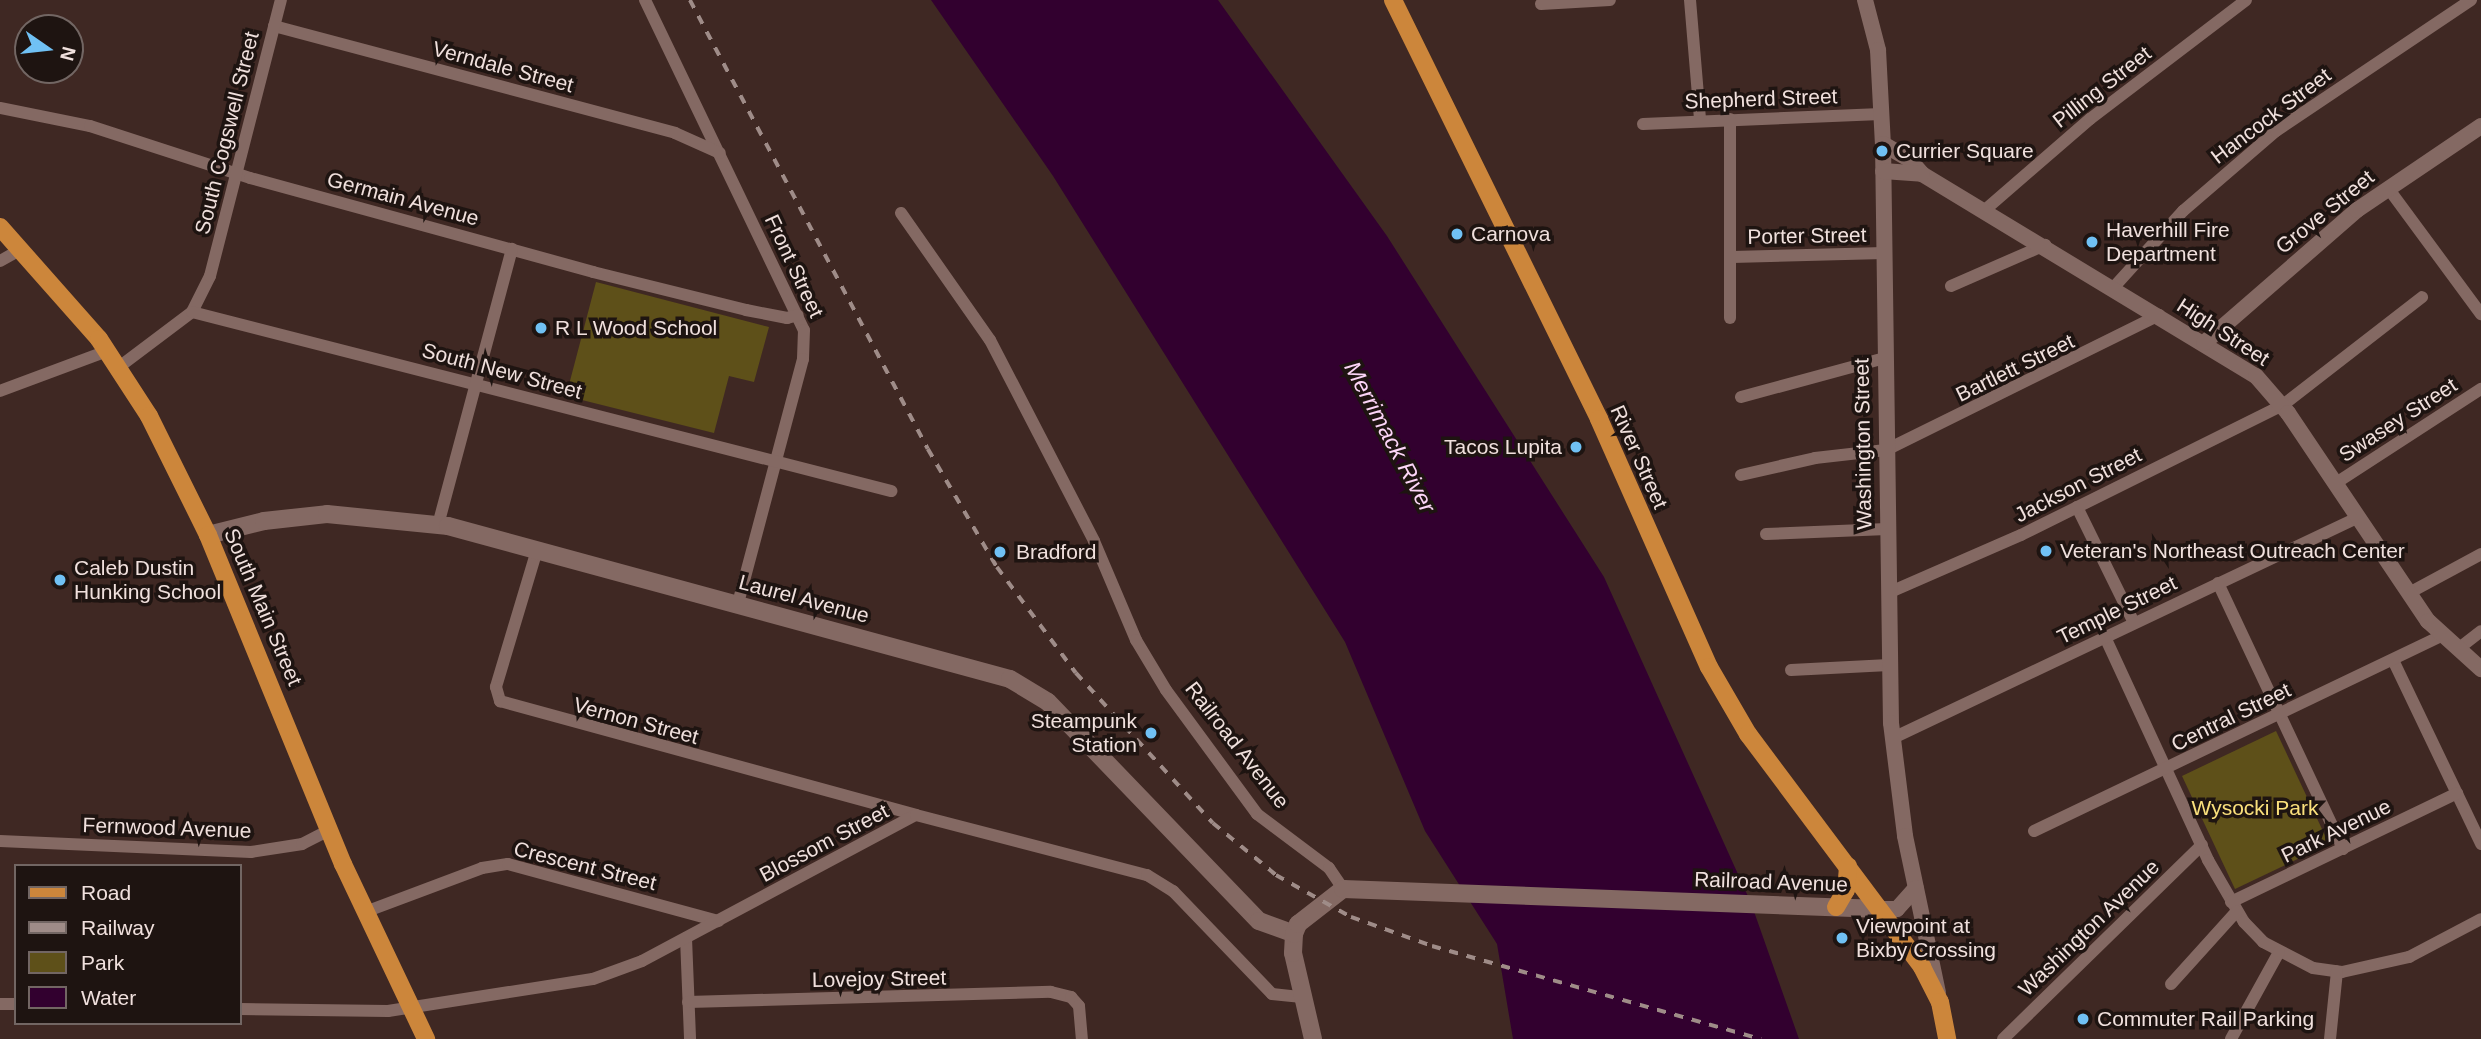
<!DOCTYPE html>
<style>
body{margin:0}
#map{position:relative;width:2481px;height:1039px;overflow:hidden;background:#3f2823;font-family:Helvetica,sans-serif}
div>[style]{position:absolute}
.green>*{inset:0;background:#5e5019}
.water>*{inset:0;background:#32002f}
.minor>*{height:12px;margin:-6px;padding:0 6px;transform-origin:6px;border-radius:6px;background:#846963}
.tertiary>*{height:16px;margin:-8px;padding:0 8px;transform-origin:8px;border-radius:8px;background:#846963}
.secondary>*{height:18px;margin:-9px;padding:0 9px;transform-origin:9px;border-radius:9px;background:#846963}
.primary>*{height:18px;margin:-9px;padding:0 9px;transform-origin:9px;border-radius:9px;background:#cc863b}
.rail>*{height:3.5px;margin-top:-1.75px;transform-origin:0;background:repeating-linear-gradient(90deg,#9f8c88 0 9px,transparent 0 18px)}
.dots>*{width:19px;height:19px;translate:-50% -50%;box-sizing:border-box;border:4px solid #1e1411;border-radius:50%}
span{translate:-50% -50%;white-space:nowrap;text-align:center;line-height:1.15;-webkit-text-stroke:7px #1e1411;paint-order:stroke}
.street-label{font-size:21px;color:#f0e0dd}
.poi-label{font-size:21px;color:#f0e0dd}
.left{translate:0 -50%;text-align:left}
.right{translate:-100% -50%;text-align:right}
.park-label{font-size:21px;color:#fae07c}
.water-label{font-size:23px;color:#fcd5f7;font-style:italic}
.legend{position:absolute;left:14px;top:864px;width:228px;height:161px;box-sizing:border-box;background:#1e1411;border:2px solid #726663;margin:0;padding:9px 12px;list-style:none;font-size:21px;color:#f0e0dd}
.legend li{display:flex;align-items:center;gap:14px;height:35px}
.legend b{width:35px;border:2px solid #726663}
.north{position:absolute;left:14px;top:14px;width:70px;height:70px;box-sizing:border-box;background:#1e1411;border:2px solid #726663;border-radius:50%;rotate:104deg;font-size:19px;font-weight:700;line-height:28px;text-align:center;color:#f0e0dd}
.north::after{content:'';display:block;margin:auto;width:24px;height:32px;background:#70c1f4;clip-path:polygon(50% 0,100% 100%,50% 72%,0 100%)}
</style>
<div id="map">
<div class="green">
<i style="clip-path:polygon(596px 282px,769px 327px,754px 382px,729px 376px,714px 433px,566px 396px)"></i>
<i style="clip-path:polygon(2276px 731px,2329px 844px,2235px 889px,2182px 776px)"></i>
</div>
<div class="water">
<i style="clip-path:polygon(931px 0,1218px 0,1387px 236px,1604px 577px,1751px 903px,1799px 1039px,1513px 1039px,1497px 944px,1425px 831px,1345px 642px,1053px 176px)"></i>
</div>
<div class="minor">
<i style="left:645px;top:0;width:366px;rotate:64.3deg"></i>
<i style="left:804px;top:330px;width:29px;rotate:92deg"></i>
<i style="left:803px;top:359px;width:253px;rotate:104.9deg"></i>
<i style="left:1690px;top:0;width:120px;rotate:85.2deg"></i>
<i style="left:1541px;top:4px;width:69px;rotate:-3.3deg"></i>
<i style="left:274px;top:26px;width:415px;rotate:14.9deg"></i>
<i style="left:675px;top:133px;width:49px;rotate:24deg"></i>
<i style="left:0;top:108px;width:92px;rotate:11.3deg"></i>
<i style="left:90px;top:126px;width:168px;rotate:18deg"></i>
<i style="left:250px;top:178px;width:356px;rotate:15.3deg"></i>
<i style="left:593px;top:272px;width:158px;rotate:13.9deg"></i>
<i style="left:746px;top:310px;width:42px;rotate:11deg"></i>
<i style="left:787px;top:318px;width:11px;rotate:-15deg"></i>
<i style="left:1643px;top:124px;width:238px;rotate:-2.4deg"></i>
<i style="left:2388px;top:188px;width:157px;rotate:53.6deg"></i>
<i style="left:1986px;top:209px;width:138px;rotate:-40.9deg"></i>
<i style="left:2090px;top:119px;width:196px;rotate:-37.3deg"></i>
<i style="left:901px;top:213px;width:155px;rotate:55deg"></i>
<i style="left:990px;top:340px;width:226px;rotate:62.6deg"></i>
<i style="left:1094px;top:541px;width:108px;rotate:67deg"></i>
<i style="left:1136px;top:640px;width:58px;rotate:59deg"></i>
<i style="left:1166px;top:690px;width:154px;rotate:53.7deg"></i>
<i style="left:1257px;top:814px;width:90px;rotate:36.9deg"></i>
<i style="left:1329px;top:868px;width:25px;rotate:56deg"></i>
<i style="left:1732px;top:257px;width:152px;rotate:-1.5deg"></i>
<i style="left:0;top:261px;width:23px;rotate:-29deg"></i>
<i style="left:1951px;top:286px;width:103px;rotate:-23.6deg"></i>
<i style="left:2114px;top:287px;width:103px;rotate:-47.8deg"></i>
<i style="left:2183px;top:211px;width:123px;rotate:-40.7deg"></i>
<i style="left:2276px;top:131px;width:235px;rotate:-33.9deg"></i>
<i style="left:192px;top:312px;width:40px;rotate:-63.4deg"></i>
<i style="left:210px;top:276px;width:285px;rotate:-75.6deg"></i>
<i style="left:1730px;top:318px;width:199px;rotate:-90deg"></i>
<i style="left:119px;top:367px;width:91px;rotate:-37deg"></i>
<i style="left:192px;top:312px;width:722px;rotate:14.36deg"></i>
<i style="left:0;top:391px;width:114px;rotate:-20.5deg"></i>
<i style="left:1741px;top:397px;width:149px;rotate:-15.2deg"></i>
<i style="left:1741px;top:475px;width:76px;rotate:-12.9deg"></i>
<i style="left:1815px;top:458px;width:71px;rotate:-6.4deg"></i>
<i style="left:1886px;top:450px;width:305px;rotate:-26.3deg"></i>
<i style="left:2336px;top:483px;width:173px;rotate:-33deg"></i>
<i style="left:2077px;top:507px;width:129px;rotate:63.8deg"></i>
<i style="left:438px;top:525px;width:286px;rotate:-75deg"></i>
<i style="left:1766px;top:534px;width:121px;rotate:-2.4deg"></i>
<i style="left:537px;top:550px;width:143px;rotate:106.7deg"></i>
<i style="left:496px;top:687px;width:15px;rotate:74deg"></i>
<i style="left:500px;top:701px;width:431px;rotate:15.3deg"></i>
<i style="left:2218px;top:583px;width:294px;rotate:64.8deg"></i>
<i style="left:1888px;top:593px;width:145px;rotate:-23.6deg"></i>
<i style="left:2021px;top:535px;width:292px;rotate:-26.4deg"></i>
<i style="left:2283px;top:405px;width:176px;rotate:-37.8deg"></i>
<i style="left:2409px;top:593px;width:82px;rotate:-28.4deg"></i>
<i style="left:2105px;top:637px;width:246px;rotate:65.2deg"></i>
<i style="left:2208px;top:860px;width:72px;rotate:59.9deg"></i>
<i style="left:2244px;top:922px;width:28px;rotate:46deg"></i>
<i style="left:2263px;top:942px;width:56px;rotate:27.5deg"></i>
<i style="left:2313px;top:968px;width:29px;rotate:8deg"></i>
<i style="left:2342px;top:972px;width:69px;rotate:-12.6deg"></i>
<i style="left:2409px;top:957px;width:81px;rotate:-27.8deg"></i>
<i style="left:2458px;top:649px;width:29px;rotate:-38deg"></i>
<i style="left:2393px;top:660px;width:204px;rotate:64.4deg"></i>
<i style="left:1791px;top:670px;width:98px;rotate:-2.9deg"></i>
<i style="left:1893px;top:738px;width:516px;rotate:-25.37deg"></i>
<i style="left:2034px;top:831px;width:454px;rotate:-25.6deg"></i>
<i style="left:0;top:841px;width:251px;rotate:2.5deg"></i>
<i style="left:251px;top:852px;width:52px;rotate:-8.9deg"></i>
<i style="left:302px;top:844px;width:31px;rotate:-27deg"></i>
<i style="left:2231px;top:902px;width:251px;rotate:-25.7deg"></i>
<i style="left:365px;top:912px;width:125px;rotate:-20.6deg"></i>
<i style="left:482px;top:868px;width:26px;rotate:-9deg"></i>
<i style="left:508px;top:864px;width:218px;rotate:15.2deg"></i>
<i style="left:686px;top:938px;width:101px;rotate:87.7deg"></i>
<i style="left:2171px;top:984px;width:98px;rotate:-47.9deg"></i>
<i style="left:688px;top:1002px;width:363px;rotate:-1.6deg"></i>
<i style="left:1051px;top:992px;width:21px;rotate:14deg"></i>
<i style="left:1071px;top:997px;width:12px;rotate:48deg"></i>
<i style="left:1079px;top:1006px;width:33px;rotate:85deg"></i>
<i style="left:0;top:1004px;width:16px"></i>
<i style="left:240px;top:1009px;width:148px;rotate:0.8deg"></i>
<i style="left:388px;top:1011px;width:207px;rotate:-8.9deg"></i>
<i style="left:593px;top:979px;width:52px;rotate:-20.2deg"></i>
<i style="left:642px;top:961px;width:310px;rotate:-28.1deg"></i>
<i style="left:916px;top:815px;width:239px;rotate:14.6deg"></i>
<i style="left:1147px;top:875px;width:31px;rotate:32deg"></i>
<i style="left:1173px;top:891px;width:143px;rotate:46.1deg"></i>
<i style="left:1272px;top:994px;width:30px;rotate:6deg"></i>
<i style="left:2003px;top:1039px;width:278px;rotate:-44.3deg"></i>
<i style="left:2231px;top:1039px;width:99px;rotate:-61.1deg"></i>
<i style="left:2330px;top:1039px;width:68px;rotate:-84.1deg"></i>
</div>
<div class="tertiary">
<i style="left:1865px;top:0;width:52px;rotate:75.4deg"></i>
<i style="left:1878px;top:50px;width:94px;rotate:87deg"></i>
<i style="left:1883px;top:144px;width:579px;rotate:89.21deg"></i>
<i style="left:1891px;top:723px;width:114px;rotate:82.9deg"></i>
<i style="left:1905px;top:836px;width:160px;rotate:78.1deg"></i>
<i style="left:1883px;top:144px;width:30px;rotate:30deg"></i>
<i style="left:1909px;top:159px;width:20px;rotate:49deg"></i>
<i style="left:1922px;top:174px;width:390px;rotate:31.2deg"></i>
<i style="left:2256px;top:376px;width:49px;rotate:49.1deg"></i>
<i style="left:2288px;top:413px;width:251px;rotate:56.1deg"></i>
<i style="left:2428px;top:621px;width:72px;rotate:42.2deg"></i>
<i style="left:1883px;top:171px;width:39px;rotate:4deg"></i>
<i style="left:2204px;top:343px;width:203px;rotate:-41deg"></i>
<i style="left:2357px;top:210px;width:150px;rotate:-34.1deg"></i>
<i style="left:1880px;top:909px;width:17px"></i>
<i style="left:1897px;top:909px;width:28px;rotate:-48deg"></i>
</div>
<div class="secondary">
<i style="left:208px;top:535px;width:58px;rotate:-14deg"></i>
<i style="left:264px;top:521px;width:63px;rotate:-6.3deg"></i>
<i style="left:327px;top:514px;width:122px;rotate:5.7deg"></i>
<i style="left:448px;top:526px;width:582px;rotate:15.23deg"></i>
<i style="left:1010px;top:679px;width:44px;rotate:31.2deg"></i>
<i style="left:1048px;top:702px;width:304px;rotate:46.1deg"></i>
<i style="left:1259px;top:921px;width:37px;rotate:20deg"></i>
<i style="left:1313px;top:1039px;width:88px;rotate:-103.1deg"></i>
<i style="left:1293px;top:953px;width:19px;rotate:-87deg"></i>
<i style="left:1294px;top:934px;width:11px;rotate:-68deg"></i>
<i style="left:1298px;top:924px;width:57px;rotate:-37.9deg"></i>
<i style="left:1343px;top:889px;width:537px;rotate:2.13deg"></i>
</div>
<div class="primary">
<i style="left:1393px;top:0;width:467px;rotate:63.8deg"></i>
<i style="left:1599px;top:419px;width:271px;rotate:66.1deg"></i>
<i style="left:1709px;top:667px;width:78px;rotate:59.8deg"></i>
<i style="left:1748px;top:734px;width:291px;rotate:53.2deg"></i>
<i style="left:1922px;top:967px;width:39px;rotate:63deg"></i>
<i style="left:1940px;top:1002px;width:38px;rotate:79deg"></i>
<i style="left:0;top:227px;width:149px;rotate:48.5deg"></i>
<i style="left:99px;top:339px;width:92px;rotate:57deg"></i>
<i style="left:149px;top:416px;width:133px;rotate:63.6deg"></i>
<i style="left:208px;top:535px;width:356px;rotate:67.7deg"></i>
<i style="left:343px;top:864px;width:194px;rotate:64.6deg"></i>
<i style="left:1836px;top:907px;width:20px;rotate:-60deg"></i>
<i style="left:1846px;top:890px;width:24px;rotate:-85deg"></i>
</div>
<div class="rail">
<i style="left:690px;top:0;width:508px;rotate:62.07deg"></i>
<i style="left:928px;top:449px;width:137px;rotate:59.7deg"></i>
<i style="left:997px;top:567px;width:132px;rotate:53.3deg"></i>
<i style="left:1076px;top:673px;width:203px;rotate:47.6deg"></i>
<i style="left:1213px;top:823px;width:82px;rotate:39.5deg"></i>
<i style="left:1276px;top:875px;width:86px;rotate:29.2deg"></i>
<i style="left:1351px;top:917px;width:86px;rotate:19.7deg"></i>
<i style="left:1432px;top:946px;width:342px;rotate:15.8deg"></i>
</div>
<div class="dots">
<i style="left:1882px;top:151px;background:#70c1f4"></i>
<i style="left:1457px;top:234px;background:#70c1f4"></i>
<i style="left:2092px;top:242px;background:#70c1f4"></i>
<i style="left:541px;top:328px;background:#70c1f4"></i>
<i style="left:1576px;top:447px;background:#70c1f4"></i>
<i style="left:2046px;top:551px;background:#70c1f4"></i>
<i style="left:1000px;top:552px;background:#70c1f4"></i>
<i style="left:60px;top:580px;background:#70c1f4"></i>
<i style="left:1151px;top:733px;background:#70c1f4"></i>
<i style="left:1842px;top:938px;background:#70c1f4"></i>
<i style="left:2083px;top:1019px;background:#70c1f4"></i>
</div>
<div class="street-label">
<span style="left:503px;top:67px;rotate:15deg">Verndale Street</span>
<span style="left:2102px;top:87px;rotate:-38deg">Pilling Street</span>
<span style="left:1761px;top:99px;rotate:-2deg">Shepherd Street</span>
<span style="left:2271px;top:116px;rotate:-37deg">Hancock Street</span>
<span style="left:227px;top:133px;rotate:-76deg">South Cogswell Street</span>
<span style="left:403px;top:199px;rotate:15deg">Germain Avenue</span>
<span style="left:2325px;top:212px;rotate:-39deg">Grove Street</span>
<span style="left:1807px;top:236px;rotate:-1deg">Porter Street</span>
<span style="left:794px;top:266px;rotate:65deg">Front Street</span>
<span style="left:2223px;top:332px;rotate:33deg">High Street</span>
<span style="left:2015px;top:368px;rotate:-26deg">Bartlett Street</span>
<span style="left:502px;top:371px;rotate:15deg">South New Street</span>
<span style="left:2398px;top:420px;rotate:-33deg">Swasey Street</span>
<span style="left:1863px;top:444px;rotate:-91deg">Washington Street</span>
<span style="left:1639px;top:457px;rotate:66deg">River Street</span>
<span style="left:2078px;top:485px;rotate:-27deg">Jackson Street</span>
<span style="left:804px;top:599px;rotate:15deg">Laurel Avenue</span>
<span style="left:263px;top:607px;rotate:67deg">South Main Street</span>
<span style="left:2117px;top:610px;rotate:-26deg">Temple Street</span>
<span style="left:2231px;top:717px;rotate:-26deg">Central Street</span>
<span style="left:636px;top:721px;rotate:15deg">Vernon Street</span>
<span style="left:1237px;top:745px;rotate:52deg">Railroad Avenue</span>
<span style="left:167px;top:828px;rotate:2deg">Fernwood Avenue</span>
<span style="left:2336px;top:831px;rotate:-26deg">Park Avenue</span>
<span style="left:824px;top:843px;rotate:-28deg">Blossom Street</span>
<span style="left:585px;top:866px;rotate:14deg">Crescent Street</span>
<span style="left:1771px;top:882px;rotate:2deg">Railroad Avenue</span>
<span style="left:2089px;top:928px;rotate:-44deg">Washington Avenue</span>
<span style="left:879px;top:979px;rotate:-1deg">Lovejoy Street</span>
</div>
<div class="poi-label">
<span class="left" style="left:1896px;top:151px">Currier Square</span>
<span class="left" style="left:2106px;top:242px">Haverhill Fire<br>Department</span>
<span class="left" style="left:1471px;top:234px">Carnova</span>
<span class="left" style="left:555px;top:328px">R L Wood School</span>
<span class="right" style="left:1562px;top:447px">Tacos Lupita</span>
<span class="left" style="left:2060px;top:551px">Veteran's Northeast Outreach Center</span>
<span class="left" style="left:1016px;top:552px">Bradford</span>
<span class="left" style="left:74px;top:580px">Caleb Dustin<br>Hunking School</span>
<span class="right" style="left:1137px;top:733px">Steampunk<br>Station</span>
<span class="left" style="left:1856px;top:938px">Viewpoint at<br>Bixby Crossing</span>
<span class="left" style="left:2097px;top:1019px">Commuter Rail Parking</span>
</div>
<div class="park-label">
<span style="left:2255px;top:808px">Wysocki Park</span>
</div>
<div class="water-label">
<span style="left:1390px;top:437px;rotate:62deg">Merrimack River</span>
</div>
<ul class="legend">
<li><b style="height:9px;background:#cc863b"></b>Road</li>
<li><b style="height:9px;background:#9f8c88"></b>Railway</li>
<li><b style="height:19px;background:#5e5019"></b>Park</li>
<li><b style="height:19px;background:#32002f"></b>Water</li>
</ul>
<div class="north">N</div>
</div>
